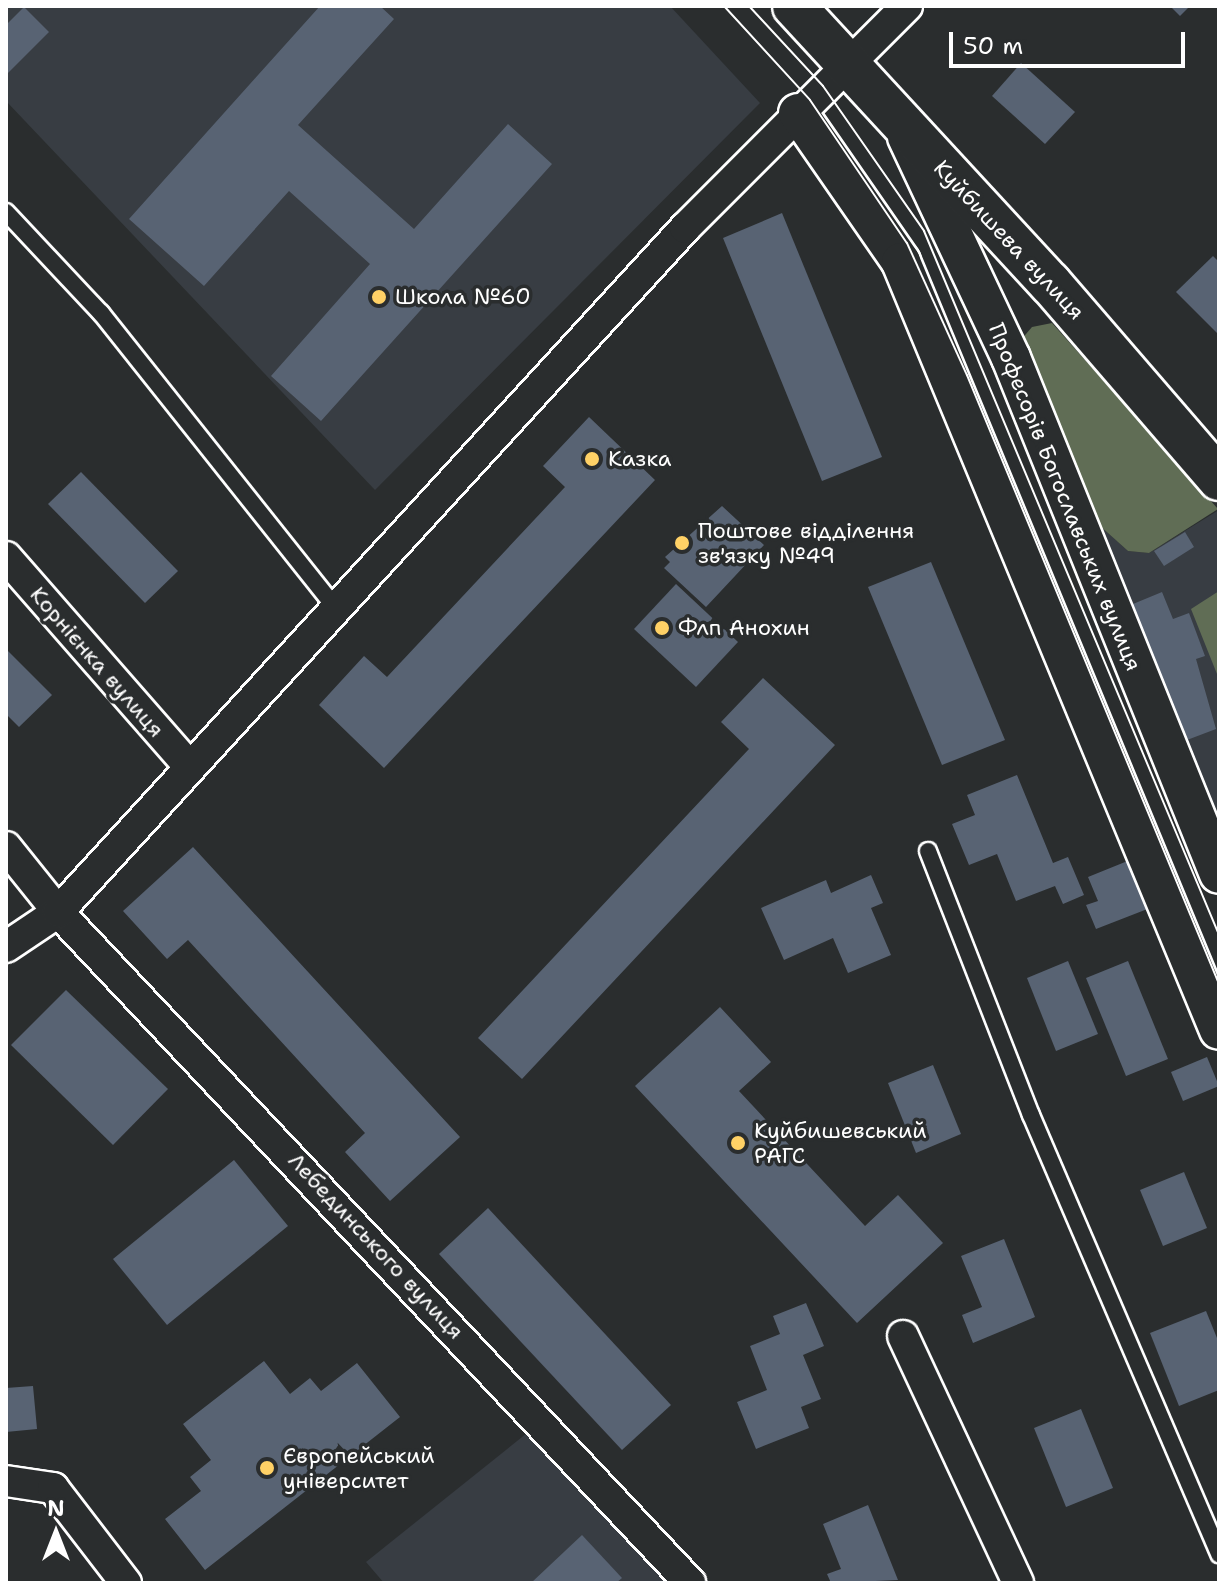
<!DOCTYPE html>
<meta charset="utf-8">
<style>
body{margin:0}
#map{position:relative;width:1225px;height:1589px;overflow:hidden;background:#2a2d2e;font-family:"Shantell Sans",sans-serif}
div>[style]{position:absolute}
.built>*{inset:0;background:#383d43}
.green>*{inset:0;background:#606d55}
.building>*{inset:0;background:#586373}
.roads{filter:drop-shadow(2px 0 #fff) drop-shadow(-2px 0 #fff) drop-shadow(0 2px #fff) drop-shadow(0 -2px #fff)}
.service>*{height:16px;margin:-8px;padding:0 8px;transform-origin:8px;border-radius:8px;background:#2a2d2e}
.minor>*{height:30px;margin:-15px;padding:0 15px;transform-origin:15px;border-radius:15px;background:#2a2d2e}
.tertiary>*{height:38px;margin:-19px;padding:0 19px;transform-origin:19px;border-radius:19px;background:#2a2d2e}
.secondary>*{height:42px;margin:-21px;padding:0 21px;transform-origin:21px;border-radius:21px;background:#2a2d2e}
.tram>*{height:2px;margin:-1px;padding:0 1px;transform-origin:1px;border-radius:1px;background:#fff}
.dots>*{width:22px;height:22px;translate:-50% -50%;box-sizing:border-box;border:4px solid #2a2d2e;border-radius:50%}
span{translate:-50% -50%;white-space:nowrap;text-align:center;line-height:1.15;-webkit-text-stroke:7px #2a2d2e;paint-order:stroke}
.street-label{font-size:22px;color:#fff}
.poi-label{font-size:22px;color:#fff}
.left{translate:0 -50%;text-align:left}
.frame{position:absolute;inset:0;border:8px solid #fff;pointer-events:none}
.north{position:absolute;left:16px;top:1493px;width:80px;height:80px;-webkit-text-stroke:6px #2a2d2e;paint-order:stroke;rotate:0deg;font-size:22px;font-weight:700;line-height:32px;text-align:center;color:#fff}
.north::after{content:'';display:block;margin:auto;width:28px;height:36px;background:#fff;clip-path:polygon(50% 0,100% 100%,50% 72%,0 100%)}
.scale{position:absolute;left:949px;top:32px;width:236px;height:36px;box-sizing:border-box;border:4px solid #fff;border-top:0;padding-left:10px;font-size:24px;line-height:28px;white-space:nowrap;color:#fff;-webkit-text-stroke:6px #2a2d2e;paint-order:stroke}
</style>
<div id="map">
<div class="built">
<i style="clip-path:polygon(6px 6px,670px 6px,760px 103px,375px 490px,6px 101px)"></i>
<i style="clip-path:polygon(1219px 510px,1219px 831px,1099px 525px,1128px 551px,1149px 553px)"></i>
<i style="clip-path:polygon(537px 1425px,676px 1583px,384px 1583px,366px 1562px)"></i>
</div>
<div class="green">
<i style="clip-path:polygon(1052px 323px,1218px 509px,1149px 553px,1128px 551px,1099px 525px,1020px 341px,1032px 327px)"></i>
<i style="clip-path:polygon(1219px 591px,1219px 679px,1191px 609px)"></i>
</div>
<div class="building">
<i style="clip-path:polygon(320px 6px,380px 6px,394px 19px,298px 125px,414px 229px,508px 124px,552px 164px,321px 421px,271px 376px,370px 264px,289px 191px,204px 286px,129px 219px)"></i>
<i style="clip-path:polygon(1170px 6px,1190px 6px,1180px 16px)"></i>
<i style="clip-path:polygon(24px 7px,49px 32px,6px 75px,6px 25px)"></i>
<i style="clip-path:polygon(1021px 63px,1075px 112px,1045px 144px,992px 96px)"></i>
<i style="clip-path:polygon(782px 213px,882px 457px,822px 481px,723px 238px)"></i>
<i style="clip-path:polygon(1213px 256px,1219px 262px,1219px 335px,1176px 292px)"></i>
<i style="clip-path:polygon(589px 417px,655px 480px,384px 768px,319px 705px,364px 656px,387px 677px,565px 487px,543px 466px)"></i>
<i style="clip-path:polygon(81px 472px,178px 571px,145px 603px,48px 504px)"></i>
<i style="clip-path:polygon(722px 506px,764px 545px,706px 607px,664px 568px,670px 562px,665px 557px)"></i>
<i style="clip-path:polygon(1185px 532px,1194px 547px,1164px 566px,1154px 551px)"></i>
<i style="clip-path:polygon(931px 562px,1005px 740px,942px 765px,868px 587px)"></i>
<i style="clip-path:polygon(676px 584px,738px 642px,696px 687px,634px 629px)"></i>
<i style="clip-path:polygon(1162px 592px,1173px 619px,1189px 613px,1205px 656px,1196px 659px,1216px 729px,1187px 740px,1133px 604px)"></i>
<i style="clip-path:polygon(6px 649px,52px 695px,19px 727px,6px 714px)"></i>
<i style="clip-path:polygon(763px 678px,835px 745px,522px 1079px,478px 1038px,749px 749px,721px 722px)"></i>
<i style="clip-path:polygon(1017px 775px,1053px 863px,1068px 857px,1084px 895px,1063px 904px,1055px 886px,1016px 901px,997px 854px,969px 865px,952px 824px,975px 815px,967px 795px)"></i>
<i style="clip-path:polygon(193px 847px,460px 1137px,390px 1201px,345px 1152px,365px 1133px,188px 940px,167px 959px,123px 911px)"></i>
<i style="clip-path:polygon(1130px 860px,1150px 908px,1096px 929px,1086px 905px,1098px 901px,1088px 877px)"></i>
<i style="clip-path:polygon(871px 875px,883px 903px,871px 908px,891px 955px,848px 973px,833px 938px,784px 960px,761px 908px,826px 880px,831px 893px)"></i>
<i style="clip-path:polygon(1068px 961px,1098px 1034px,1056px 1051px,1027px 978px)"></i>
<i style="clip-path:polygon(1128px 961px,1168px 1059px,1126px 1076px,1086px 978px)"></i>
<i style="clip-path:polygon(66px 990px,168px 1089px,113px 1145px,11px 1045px)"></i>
<i style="clip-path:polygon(720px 1007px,771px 1062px,739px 1091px,865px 1226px,898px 1195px,943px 1243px,857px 1323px,635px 1086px)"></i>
<i style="clip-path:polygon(1207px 1057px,1219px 1086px,1183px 1101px,1171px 1072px)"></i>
<i style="clip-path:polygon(933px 1065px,961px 1134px,916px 1153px,888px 1083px)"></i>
<i style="clip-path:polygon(234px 1160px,288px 1226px,167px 1325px,113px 1259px)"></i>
<i style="clip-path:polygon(1184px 1172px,1207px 1228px,1163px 1246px,1140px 1190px)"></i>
<i style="clip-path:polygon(488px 1208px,671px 1405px,622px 1450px,439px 1254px)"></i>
<i style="clip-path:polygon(1004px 1239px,1035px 1317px,973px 1343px,962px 1315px,982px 1307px,961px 1256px)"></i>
<i style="clip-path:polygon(806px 1303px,824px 1346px,803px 1355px,821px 1399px,801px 1407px,809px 1428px,756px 1449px,737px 1402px,767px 1390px,750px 1346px,780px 1334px,773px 1316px)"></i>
<i style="clip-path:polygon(1206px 1311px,1219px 1343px,1219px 1390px,1179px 1406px,1150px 1333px)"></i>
<i style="clip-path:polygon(264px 1361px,290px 1394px,310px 1378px,321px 1391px,357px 1363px,400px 1417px,205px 1570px,165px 1519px,201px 1491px,190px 1477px,211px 1460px,183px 1424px)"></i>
<i style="clip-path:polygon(33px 1386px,37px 1429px,6px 1432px,6px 1388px)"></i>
<i style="clip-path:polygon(1081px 1409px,1113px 1488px,1066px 1507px,1034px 1428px)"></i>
<i style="clip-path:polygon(868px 1505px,898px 1580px,831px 1583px,827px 1574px,841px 1569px,823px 1524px)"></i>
<i style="clip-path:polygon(582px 1535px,622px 1578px,616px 1583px,531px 1583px)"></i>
</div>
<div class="roads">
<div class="service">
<i style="left:6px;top:212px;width:139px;rotate:46.8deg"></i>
<i style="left:101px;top:313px;width:377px;rotate:51.5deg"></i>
<i style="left:928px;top:851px;width:283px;rotate:68.7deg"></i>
<i style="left:1031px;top:1115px;width:478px;rotate:66.8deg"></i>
</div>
<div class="minor">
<i style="left:6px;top:557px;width:278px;rotate:48.8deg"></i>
<i style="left:6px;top:847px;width:83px;rotate:51.3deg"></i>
<i style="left:58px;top:912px;width:922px;rotate:46.71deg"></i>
<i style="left:6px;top:947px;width:63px;rotate:-33.9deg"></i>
<i style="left:58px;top:912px;width:928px;rotate:-47.49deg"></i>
<i style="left:685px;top:228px;width:314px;rotate:-45deg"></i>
<i style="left:903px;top:1336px;width:272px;rotate:65deg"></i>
<i style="left:6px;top:1481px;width:48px;rotate:8.5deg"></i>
<i style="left:53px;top:1488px;width:120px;rotate:52.5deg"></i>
</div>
<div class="tertiary">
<i style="left:798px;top:113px;width:181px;rotate:55.3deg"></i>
<i style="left:901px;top:262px;width:831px;rotate:67.51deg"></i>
<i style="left:907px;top:137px;width:244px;rotate:64.8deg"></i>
<i style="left:1011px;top:358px;width:556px;rotate:68.05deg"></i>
</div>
<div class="secondary">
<i style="left:794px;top:6px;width:377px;rotate:47.3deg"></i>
<i style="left:1050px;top:283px;width:259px;rotate:49.2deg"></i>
</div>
</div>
<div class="tram">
<i style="left:724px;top:6px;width:127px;rotate:47.5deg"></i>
<i style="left:810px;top:100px;width:173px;rotate:55.9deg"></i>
<i style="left:907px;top:243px;width:145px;rotate:65.6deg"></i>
<i style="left:967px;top:375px;width:659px;rotate:67.52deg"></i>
<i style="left:749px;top:6px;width:109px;rotate:47.2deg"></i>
<i style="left:823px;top:86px;width:177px;rotate:55.1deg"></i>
<i style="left:924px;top:231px;width:763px;rotate:67.26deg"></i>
</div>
<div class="dots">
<i style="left:379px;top:297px;background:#ffd166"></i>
<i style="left:592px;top:459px;background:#ffd166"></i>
<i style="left:682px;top:543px;background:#ffd166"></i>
<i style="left:662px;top:628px;background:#ffd166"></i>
<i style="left:738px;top:1143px;background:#ffd166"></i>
<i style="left:267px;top:1468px;background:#ffd166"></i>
</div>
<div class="street-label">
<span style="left:1009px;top:240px;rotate:47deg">Куйбишева вулиця</span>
<span style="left:1065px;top:497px;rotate:68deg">Професорів Богославських вулиця</span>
<span style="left:97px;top:662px;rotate:49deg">Корнієнка вулиця</span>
<span style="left:376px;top:1246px;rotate:47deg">Лебединського вулиця</span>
</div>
<div class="poi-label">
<span class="left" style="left:395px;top:297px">Школа №60</span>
<span class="left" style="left:608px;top:459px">Казка</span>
<span class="left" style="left:698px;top:543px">Поштове відділення<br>зв'язку №49</span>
<span class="left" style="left:678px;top:628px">Флп Анохин</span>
<span class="left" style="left:754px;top:1143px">Куйбишевський<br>РАГС</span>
<span class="left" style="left:283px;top:1468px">Європейський<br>університет</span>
</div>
<div class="frame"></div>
<div class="north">N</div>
<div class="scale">50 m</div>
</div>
